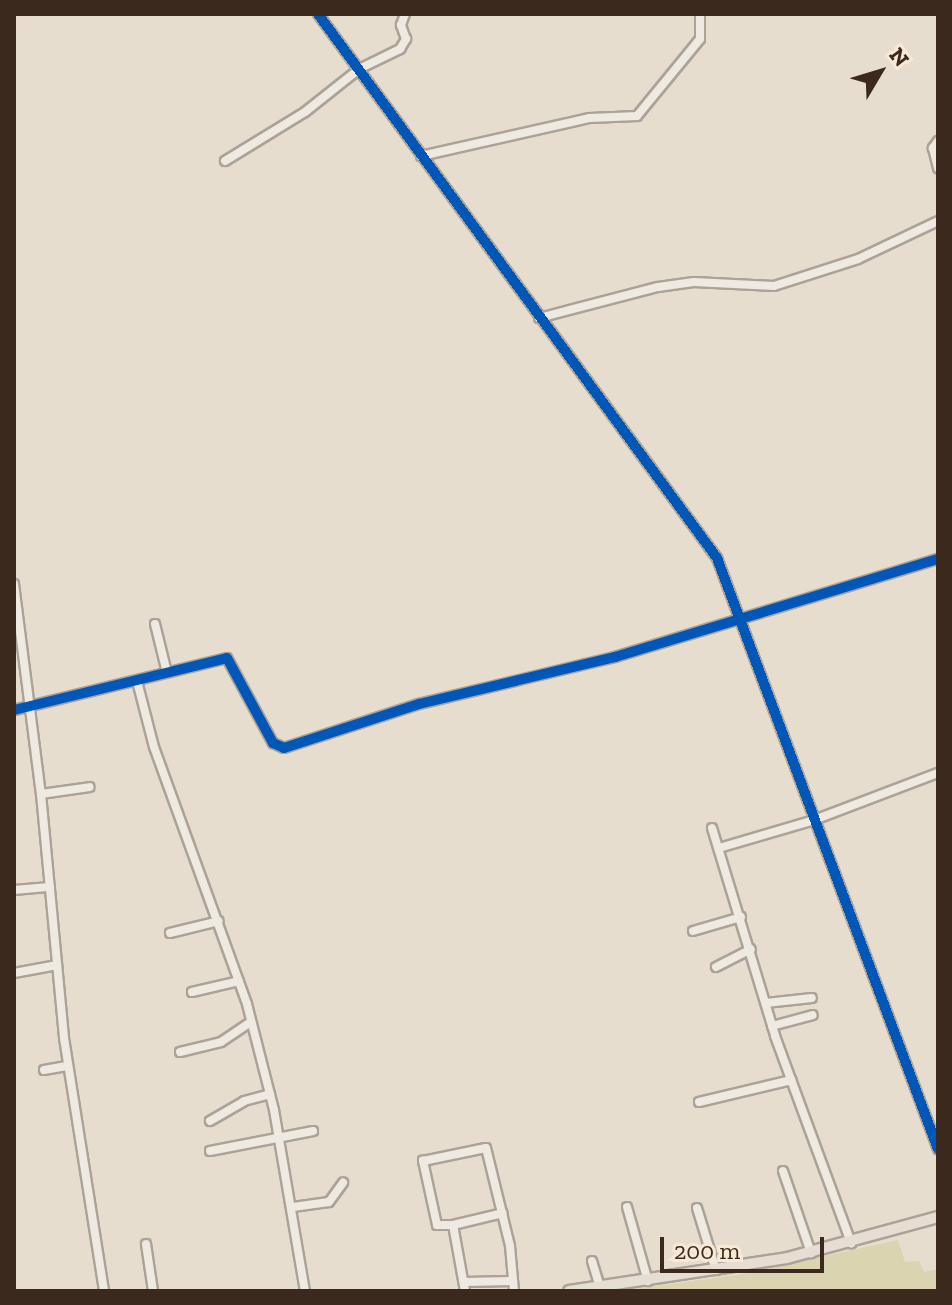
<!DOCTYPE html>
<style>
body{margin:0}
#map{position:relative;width:952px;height:1305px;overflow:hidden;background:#e6ddce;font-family:"Zilla Slab",serif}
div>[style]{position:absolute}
.green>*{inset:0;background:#dad5b0}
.roads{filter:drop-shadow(2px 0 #aca297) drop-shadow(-2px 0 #aca297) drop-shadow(0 2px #aca297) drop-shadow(0 -2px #aca297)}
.minor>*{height:8px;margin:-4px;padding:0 4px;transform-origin:4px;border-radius:4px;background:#eee9e1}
.major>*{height:10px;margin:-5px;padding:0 5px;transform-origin:5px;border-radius:5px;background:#e6ded2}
.cycleway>*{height:10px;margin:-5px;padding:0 5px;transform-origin:5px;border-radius:5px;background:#0057b8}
span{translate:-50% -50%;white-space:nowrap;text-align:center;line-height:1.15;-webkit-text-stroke:7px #f8e9d5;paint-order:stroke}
.frame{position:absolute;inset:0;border:16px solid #3c291e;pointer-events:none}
.north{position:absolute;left:840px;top:32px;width:80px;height:80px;-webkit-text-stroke:6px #f8e9d5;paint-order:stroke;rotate:52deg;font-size:22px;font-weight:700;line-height:32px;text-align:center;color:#3c291e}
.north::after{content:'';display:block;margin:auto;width:28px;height:36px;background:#3c291e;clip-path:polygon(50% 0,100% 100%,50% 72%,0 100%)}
.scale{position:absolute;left:660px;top:1237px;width:164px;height:36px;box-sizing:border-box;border:4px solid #3c291e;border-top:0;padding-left:10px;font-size:24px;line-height:28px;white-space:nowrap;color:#3c291e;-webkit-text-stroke:6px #f8e9d5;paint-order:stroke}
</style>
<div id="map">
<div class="green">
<i style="clip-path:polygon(898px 1240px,905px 1262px,919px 1261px,924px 1272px,938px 1269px,938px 1291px,621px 1291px,743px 1274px)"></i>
</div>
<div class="roads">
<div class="minor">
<i style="left:318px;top:14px;width:675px;rotate:53.74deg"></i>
<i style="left:717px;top:558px;width:631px;rotate:69.5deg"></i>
<i style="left:938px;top:141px;width:9px;rotate:126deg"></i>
<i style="left:933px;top:148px;width:21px;rotate:76deg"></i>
<i style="left:421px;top:156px;width:173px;rotate:-12.7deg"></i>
<i style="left:590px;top:118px;width:47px;rotate:-2.4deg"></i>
<i style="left:637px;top:116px;width:99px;rotate:-50.7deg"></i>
<i style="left:700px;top:39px;width:25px;rotate:-90deg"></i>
<i style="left:225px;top:161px;width:94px;rotate:-31.5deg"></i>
<i style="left:305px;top:112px;width:69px;rotate:-38.5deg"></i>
<i style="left:359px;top:69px;width:46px;rotate:-26deg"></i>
<i style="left:400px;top:49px;width:12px;rotate:-59deg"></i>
<i style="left:406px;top:39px;width:15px;rotate:-110deg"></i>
<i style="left:401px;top:25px;width:12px;rotate:-70deg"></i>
<i style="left:539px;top:318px;width:123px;rotate:-14.6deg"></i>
<i style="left:658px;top:287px;width:36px;rotate:-8deg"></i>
<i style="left:694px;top:282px;width:80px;rotate:2.9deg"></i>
<i style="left:774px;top:286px;width:88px;rotate:-17.8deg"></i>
<i style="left:858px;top:259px;width:89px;rotate:-25.4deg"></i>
<i style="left:14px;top:584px;width:212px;rotate:82.7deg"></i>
<i style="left:41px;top:794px;width:245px;rotate:84.6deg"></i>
<i style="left:64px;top:1038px;width:256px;rotate:81deg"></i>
<i style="left:155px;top:624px;width:50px;rotate:76.2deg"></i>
<i style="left:137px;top:681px;width:68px;rotate:75.6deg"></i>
<i style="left:154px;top:747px;width:273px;rotate:70.1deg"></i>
<i style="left:247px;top:1004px;width:109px;rotate:75.7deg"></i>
<i style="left:274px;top:1110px;width:184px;rotate:80.3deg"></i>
<i style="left:14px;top:710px;width:219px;rotate:-13.7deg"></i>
<i style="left:227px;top:658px;width:97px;rotate:61.6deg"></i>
<i style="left:273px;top:743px;width:12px;rotate:24deg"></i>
<i style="left:284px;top:748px;width:142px;rotate:-18.1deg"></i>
<i style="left:419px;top:704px;width:202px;rotate:-13.5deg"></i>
<i style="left:615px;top:657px;width:338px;rotate:-16.9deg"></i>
<i style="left:41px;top:794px;width:49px;rotate:-8.1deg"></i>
<i style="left:712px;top:828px;width:217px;rotate:73.1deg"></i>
<i style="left:775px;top:1036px;width:221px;rotate:69.8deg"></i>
<i style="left:719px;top:848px;width:99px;rotate:-16.4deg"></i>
<i style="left:814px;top:820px;width:133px;rotate:-20.8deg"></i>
<i style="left:14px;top:890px;width:36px;rotate:-5deg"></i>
<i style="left:693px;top:931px;width:50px;rotate:-16.3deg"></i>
<i style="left:170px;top:933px;width:50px;rotate:-13.8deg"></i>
<i style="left:716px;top:967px;width:39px;rotate:-27deg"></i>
<i style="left:14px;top:973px;width:44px;rotate:-10.5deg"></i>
<i style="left:192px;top:992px;width:48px;rotate:-13.2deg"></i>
<i style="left:766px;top:1003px;width:46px;rotate:-6.2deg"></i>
<i style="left:772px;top:1026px;width:42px;rotate:-15deg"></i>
<i style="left:180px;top:1052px;width:42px;rotate:-13.7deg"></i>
<i style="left:221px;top:1042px;width:36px;rotate:-34deg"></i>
<i style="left:44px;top:1070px;width:23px;rotate:-10deg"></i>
<i style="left:699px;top:1102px;width:95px;rotate:-13.4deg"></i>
<i style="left:210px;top:1121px;width:39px;rotate:-30deg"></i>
<i style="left:244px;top:1101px;width:27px;rotate:-15deg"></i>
<i style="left:210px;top:1151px;width:105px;rotate:-11deg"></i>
<i style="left:783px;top:1171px;width:87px;rotate:71.1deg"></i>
<i style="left:293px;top:1207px;width:36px;rotate:-8deg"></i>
<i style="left:329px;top:1202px;width:24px;rotate:-54deg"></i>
<i style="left:627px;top:1207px;width:77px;rotate:74.2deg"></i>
<i style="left:697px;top:1208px;width:65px;rotate:73deg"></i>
<i style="left:453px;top:1225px;width:16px;rotate:180deg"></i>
<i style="left:437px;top:1225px;width:66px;rotate:-102.3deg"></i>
<i style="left:423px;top:1161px;width:64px;rotate:-11.7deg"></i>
<i style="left:486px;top:1148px;width:101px;rotate:76.2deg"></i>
<i style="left:510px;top:1246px;width:45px;rotate:84.9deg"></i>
<i style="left:146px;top:1244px;width:48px;rotate:81.5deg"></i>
<i style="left:592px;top:1261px;width:28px;rotate:73deg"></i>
<i style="left:464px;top:1282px;width:49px;rotate:-1.2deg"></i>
<i style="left:465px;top:1291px;width:67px;rotate:-100.3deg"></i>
<i style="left:453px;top:1225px;width:51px;rotate:-13.5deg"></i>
</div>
<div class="major">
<i style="left:569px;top:1291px;width:220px;rotate:-8.6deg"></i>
<i style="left:787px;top:1258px;width:156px;rotate:-15.2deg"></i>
</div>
</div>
<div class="cycleway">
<i style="left:318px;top:14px;width:675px;rotate:53.74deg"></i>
<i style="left:717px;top:558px;width:631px;rotate:69.5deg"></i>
<i style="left:14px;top:710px;width:219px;rotate:-13.7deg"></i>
<i style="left:227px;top:658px;width:97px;rotate:61.6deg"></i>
<i style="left:273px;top:743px;width:12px;rotate:24deg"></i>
<i style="left:284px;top:748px;width:142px;rotate:-18.1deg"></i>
<i style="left:419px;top:704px;width:202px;rotate:-13.5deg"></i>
<i style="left:615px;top:657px;width:338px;rotate:-16.9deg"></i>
</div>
<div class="frame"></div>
<div class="north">N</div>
<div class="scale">200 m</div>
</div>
